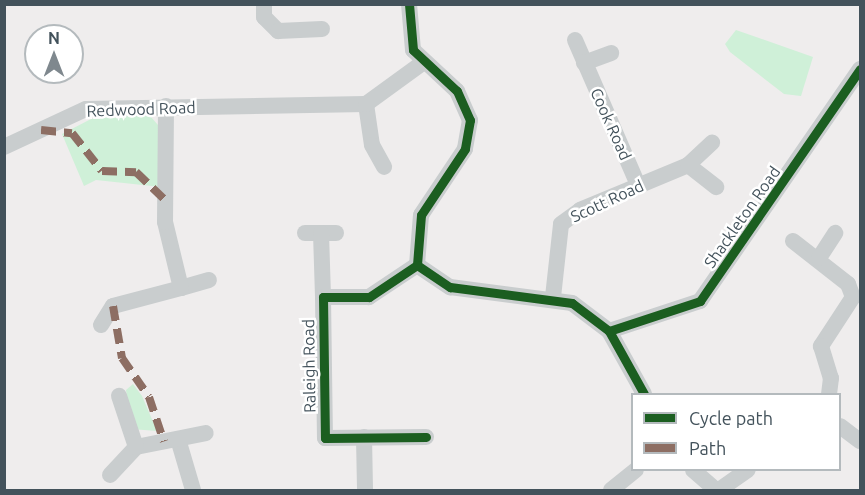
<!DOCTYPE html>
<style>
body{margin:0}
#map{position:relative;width:865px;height:495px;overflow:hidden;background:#efeded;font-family:Ubuntu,sans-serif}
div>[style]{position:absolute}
.green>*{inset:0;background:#cff0d8}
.minor>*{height:16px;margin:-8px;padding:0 8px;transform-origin:8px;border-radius:8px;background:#c9cdce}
.quiet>*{height:8px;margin-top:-4px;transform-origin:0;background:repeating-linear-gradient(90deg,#8d6e63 0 15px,transparent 0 23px)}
.cycleway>*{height:9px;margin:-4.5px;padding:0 4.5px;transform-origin:4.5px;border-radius:4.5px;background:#1b5e20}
span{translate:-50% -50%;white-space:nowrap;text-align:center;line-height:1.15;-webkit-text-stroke:5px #fff;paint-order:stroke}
.street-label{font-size:16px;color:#43525b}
.frame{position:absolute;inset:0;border:6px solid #43525b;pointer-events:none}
.legend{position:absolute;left:631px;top:393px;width:210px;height:78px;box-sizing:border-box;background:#fff;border:2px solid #b4babd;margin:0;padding:8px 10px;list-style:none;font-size:18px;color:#43525b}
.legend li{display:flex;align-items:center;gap:12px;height:30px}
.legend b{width:30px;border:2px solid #b4babd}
.north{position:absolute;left:24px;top:24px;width:60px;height:60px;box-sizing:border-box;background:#fff;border:2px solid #b4babd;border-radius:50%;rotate:0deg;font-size:16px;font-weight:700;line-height:24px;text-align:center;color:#43525b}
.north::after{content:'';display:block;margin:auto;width:21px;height:27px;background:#7f888e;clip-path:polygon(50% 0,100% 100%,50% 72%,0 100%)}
</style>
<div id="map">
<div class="green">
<i style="clip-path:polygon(736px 30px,813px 57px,801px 96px,784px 94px,730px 52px,725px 44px)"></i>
<i style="clip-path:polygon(129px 113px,151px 117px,158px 125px,161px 187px,96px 180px,84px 186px,62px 134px,91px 119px)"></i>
<i style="clip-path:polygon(133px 384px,142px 396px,157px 431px,131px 429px,126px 390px)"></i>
</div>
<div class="minor">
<i style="left:264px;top:4px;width:13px;rotate:90deg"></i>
<i style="left:264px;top:17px;width:20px;rotate:45deg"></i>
<i style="left:278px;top:31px;width:44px;rotate:-2.6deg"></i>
<i style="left:409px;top:4px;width:46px;rotate:85deg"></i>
<i style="left:413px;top:50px;width:60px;rotate:43deg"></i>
<i style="left:457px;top:91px;width:32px;rotate:66deg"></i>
<i style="left:470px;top:120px;width:29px;rotate:100deg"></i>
<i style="left:465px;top:149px;width:79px;rotate:123.7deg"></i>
<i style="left:421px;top:215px;width:50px;rotate:94.6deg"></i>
<i style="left:417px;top:265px;width:40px;rotate:34deg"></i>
<i style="left:450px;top:287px;width:123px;rotate:7.5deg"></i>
<i style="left:572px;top:303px;width:46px;rotate:37.1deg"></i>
<i style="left:609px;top:331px;width:72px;rotate:60.9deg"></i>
<i style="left:575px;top:40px;width:158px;rotate:66.5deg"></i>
<i style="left:584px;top:63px;width:29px;rotate:-20deg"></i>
<i style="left:366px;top:104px;width:41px;rotate:81.7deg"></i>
<i style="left:372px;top:145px;width:25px;rotate:61deg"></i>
<i style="left:4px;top:147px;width:90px;rotate:-24.9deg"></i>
<i style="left:86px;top:109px;width:280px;rotate:-1deg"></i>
<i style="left:366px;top:104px;width:68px;rotate:-36deg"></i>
<i style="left:688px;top:165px;width:36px;rotate:38deg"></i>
<i style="left:305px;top:233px;width:31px"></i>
<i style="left:321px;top:233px;width:64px;rotate:88.2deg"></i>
<i style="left:793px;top:241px;width:70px;rotate:38deg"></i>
<i style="left:848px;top:284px;width:14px;rotate:69deg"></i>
<i style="left:853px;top:297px;width:59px;rotate:123.1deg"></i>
<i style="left:821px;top:346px;width:34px;rotate:73deg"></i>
<i style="left:831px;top:378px;width:16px;rotate:97deg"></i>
<i style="left:819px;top:258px;width:30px;rotate:-57deg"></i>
<i style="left:417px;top:265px;width:58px;rotate:146.3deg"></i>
<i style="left:369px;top:297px;width:46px;rotate:180deg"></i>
<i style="left:323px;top:297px;width:141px;rotate:89.2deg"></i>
<i style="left:325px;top:438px;width:101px;rotate:-0.6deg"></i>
<i style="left:181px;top:288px;width:29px;rotate:-16deg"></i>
<i style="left:553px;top:297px;width:73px;rotate:-83.7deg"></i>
<i style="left:561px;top:224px;width:24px;rotate:-36deg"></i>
<i style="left:580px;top:210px;width:117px;rotate:-22.6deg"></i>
<i style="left:688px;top:165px;width:33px;rotate:-43deg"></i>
<i style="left:101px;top:325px;width:22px;rotate:-58deg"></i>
<i style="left:113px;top:306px;width:70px;rotate:-14.8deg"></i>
<i style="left:181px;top:288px;width:68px;rotate:-103.6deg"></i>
<i style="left:165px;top:222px;width:116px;rotate:-89.5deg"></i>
<i style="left:609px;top:331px;width:96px;rotate:-18.2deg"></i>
<i style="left:700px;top:301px;width:282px;rotate:-55.4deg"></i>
<i style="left:840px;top:426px;width:25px;rotate:37deg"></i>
<i style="left:364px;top:437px;width:53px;rotate:88.9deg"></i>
<i style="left:178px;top:439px;width:53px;rotate:73.6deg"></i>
<i style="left:136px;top:447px;width:71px;rotate:-11.3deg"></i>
<i style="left:693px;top:470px;width:30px;rotate:41deg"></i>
<i style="left:110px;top:475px;width:38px;rotate:-47deg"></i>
<i style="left:136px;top:447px;width:54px;rotate:-108.4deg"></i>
<i style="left:611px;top:490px;width:32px;rotate:-39deg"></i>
<i style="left:719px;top:490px;width:35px;rotate:-35deg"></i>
</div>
<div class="quiet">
<i style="left:41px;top:130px;width:31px;rotate:6deg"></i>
<i style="left:72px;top:133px;width:48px;rotate:51.7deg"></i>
<i style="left:102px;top:171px;width:34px;rotate:2deg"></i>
<i style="left:136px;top:172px;width:42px;rotate:44deg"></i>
<i style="left:113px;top:306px;width:53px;rotate:80.2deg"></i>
<i style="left:122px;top:358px;width:47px;rotate:55.3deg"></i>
<i style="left:149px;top:397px;width:47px;rotate:71.6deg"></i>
</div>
<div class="cycleway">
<i style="left:409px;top:4px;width:46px;rotate:85deg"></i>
<i style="left:413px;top:50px;width:60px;rotate:43deg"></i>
<i style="left:457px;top:91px;width:32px;rotate:66deg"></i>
<i style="left:470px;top:120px;width:29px;rotate:100deg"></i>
<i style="left:465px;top:149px;width:79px;rotate:123.7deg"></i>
<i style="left:421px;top:215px;width:50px;rotate:94.6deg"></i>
<i style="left:417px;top:265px;width:40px;rotate:34deg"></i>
<i style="left:450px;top:287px;width:123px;rotate:7.5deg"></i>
<i style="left:572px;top:303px;width:46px;rotate:37.1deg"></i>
<i style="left:609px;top:331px;width:72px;rotate:60.9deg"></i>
<i style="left:417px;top:265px;width:58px;rotate:146.3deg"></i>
<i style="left:369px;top:297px;width:46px;rotate:180deg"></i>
<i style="left:323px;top:297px;width:141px;rotate:89.2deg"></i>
<i style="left:325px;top:438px;width:101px;rotate:-0.6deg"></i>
<i style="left:609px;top:331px;width:96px;rotate:-18.2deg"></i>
<i style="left:700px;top:301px;width:282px;rotate:-55.4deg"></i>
</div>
<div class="street-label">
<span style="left:141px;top:109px;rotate:-2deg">Redwood Road</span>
<span style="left:611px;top:124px;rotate:66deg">Cook Road</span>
<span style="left:607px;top:201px;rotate:-25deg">Scott Road</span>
<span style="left:742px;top:217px;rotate:-55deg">Shackleton Road</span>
<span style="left:309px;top:366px;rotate:-91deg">Raleigh Road</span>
</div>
<div class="frame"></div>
<ul class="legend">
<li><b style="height:8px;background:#1b5e20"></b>Cycle path</li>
<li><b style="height:8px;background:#8d6e63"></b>Path</li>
</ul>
<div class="north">N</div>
</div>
